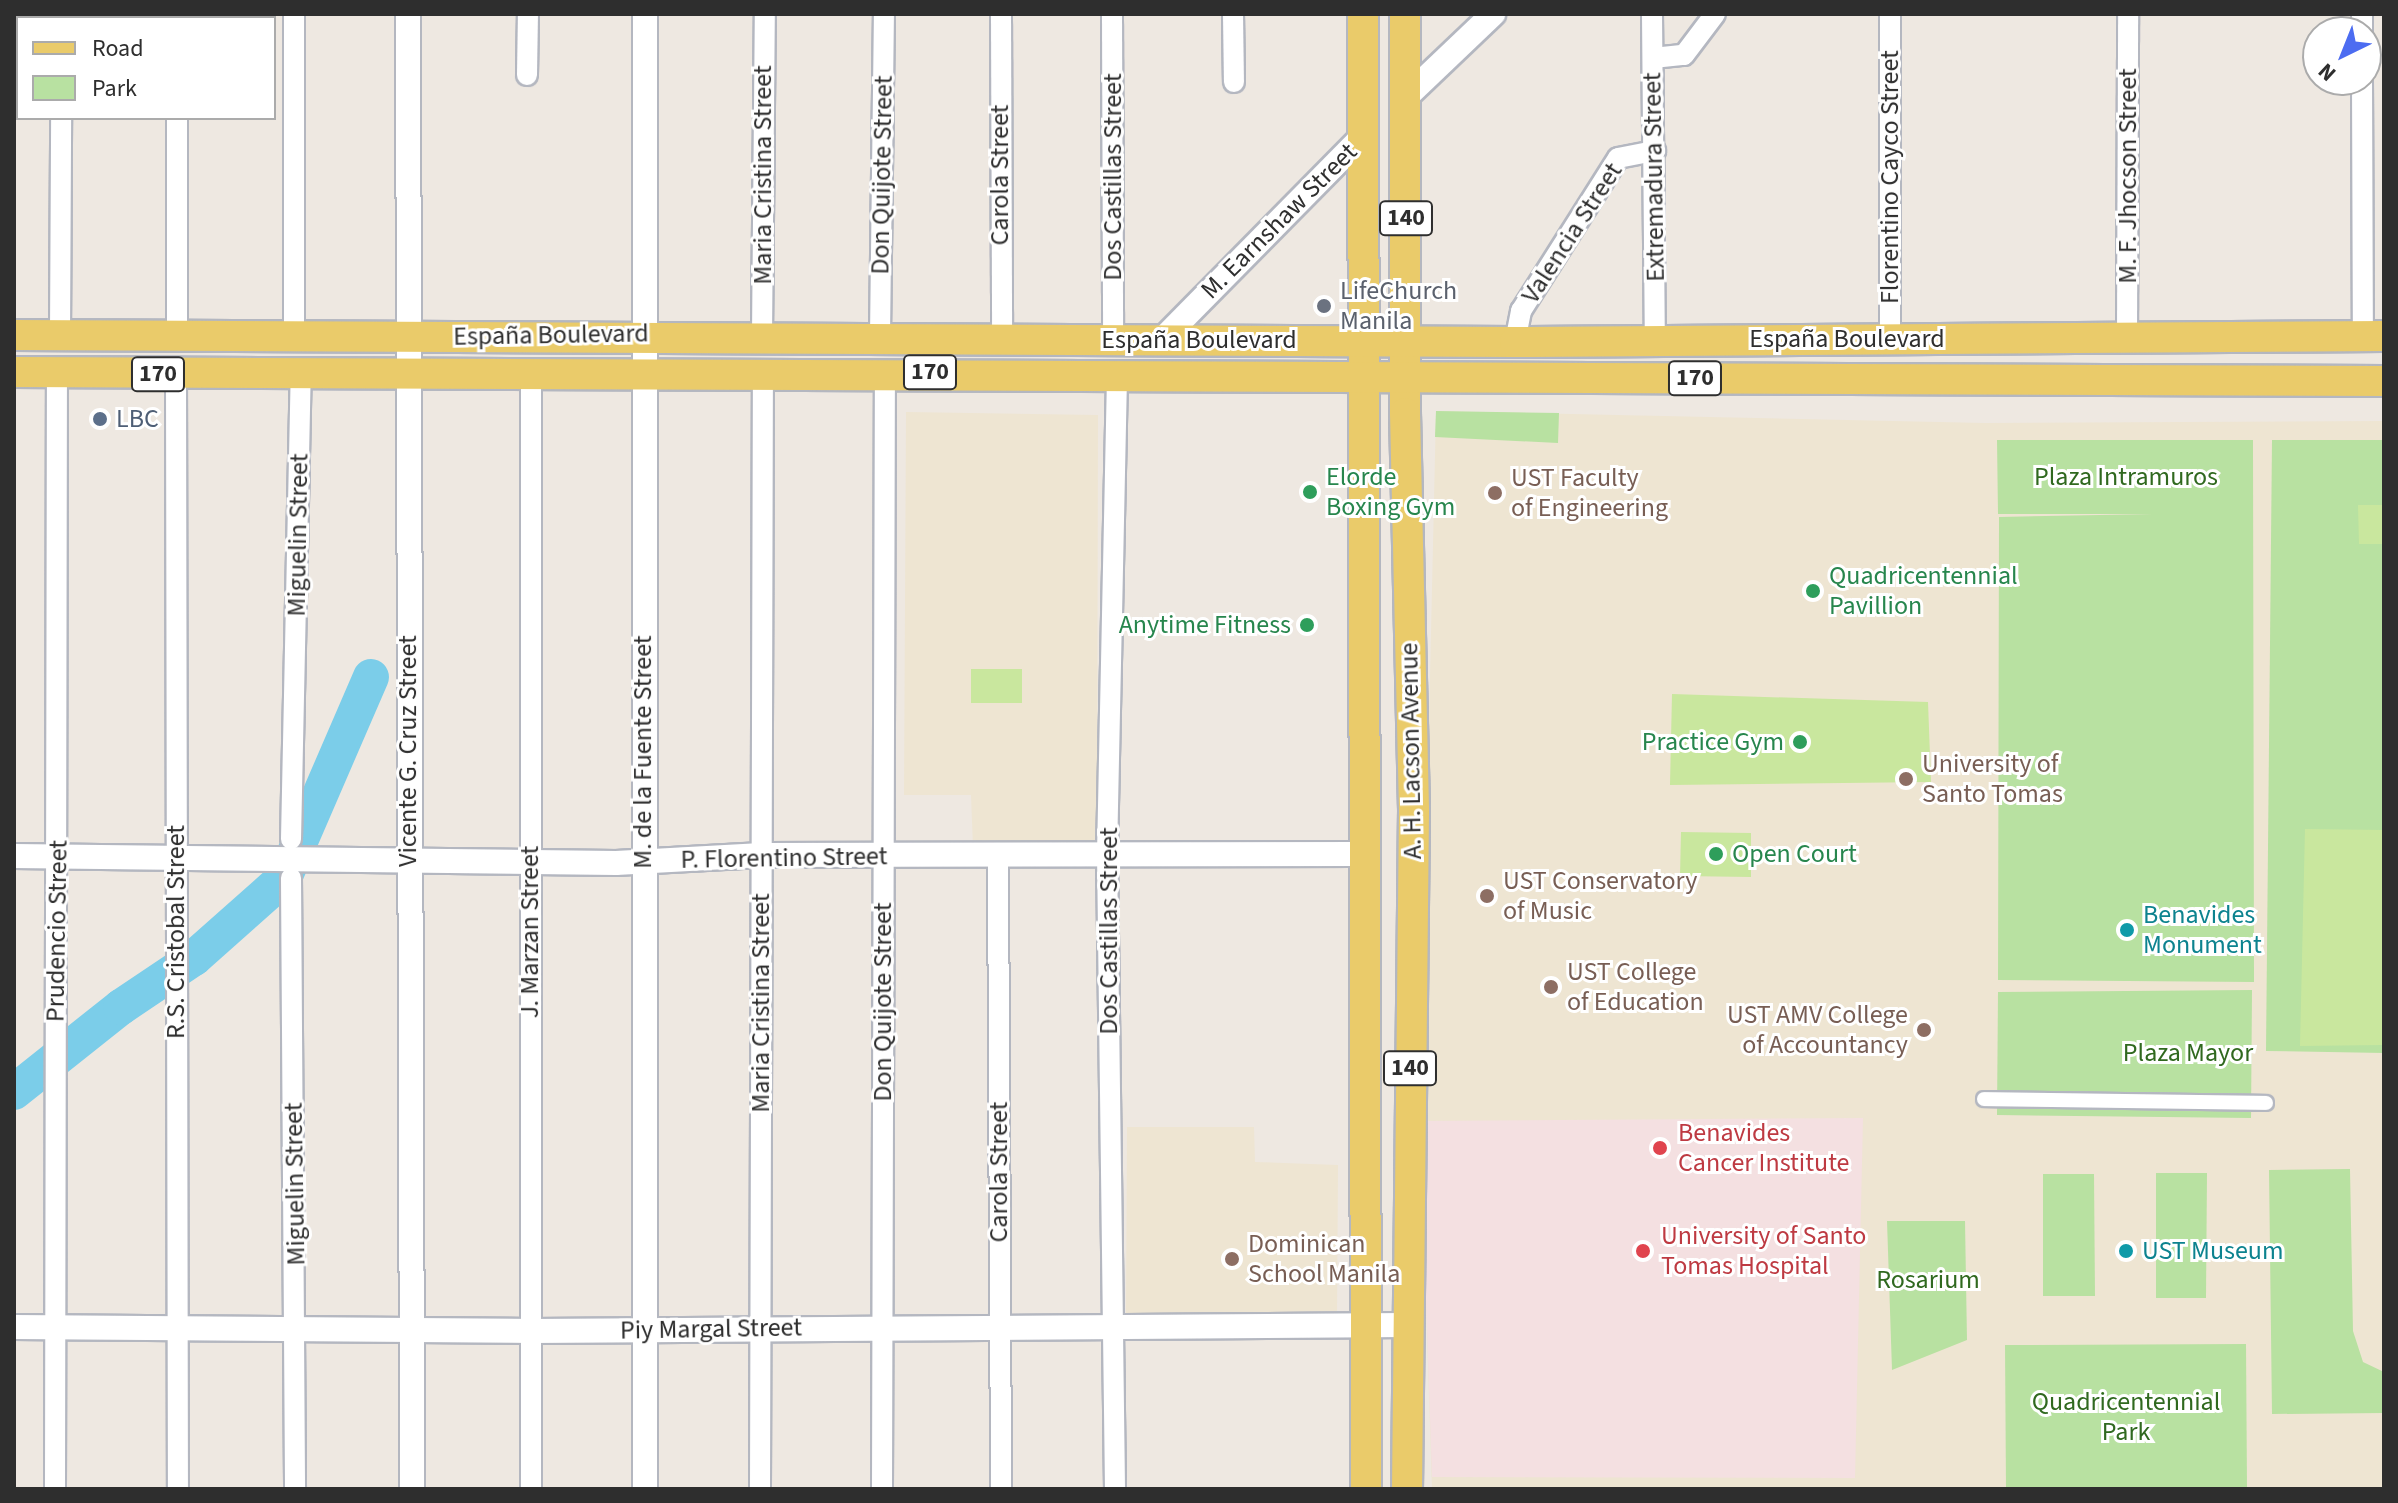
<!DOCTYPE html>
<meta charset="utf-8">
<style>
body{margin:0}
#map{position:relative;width:2398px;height:1503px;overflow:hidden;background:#eee8e1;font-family:"Source Sans 3",sans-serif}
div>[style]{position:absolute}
.education>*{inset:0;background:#eee5d2}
.medical>*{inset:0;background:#f4e0e1}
.green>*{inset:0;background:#b8e1a1}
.pitch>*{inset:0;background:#c9e79e}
.river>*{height:36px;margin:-18px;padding:0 18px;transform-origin:18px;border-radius:18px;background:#7bcde9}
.roads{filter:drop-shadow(2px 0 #b4b7c0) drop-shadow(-2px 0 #b4b7c0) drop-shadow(0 2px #b4b7c0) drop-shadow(0 -2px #b4b7c0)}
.pedestrian>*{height:14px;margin:-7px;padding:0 7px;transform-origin:7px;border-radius:7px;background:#fff}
.minor>*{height:20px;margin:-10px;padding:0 10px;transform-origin:10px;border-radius:10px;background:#fff}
.tertiary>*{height:24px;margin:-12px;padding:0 12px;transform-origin:12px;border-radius:12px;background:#fff}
.primary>*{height:30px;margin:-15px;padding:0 15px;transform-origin:15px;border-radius:15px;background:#eacb6a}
.dots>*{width:22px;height:22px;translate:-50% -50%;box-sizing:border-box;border:4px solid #fff;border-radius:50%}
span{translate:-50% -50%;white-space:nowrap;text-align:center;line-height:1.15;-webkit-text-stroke:6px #fff;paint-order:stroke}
.shield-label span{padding:2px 6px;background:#fff;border:2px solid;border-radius:6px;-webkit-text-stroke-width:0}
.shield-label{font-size:24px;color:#2e2e2e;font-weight:700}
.street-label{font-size:26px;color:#2e2e2e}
.worship-label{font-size:26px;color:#5b616d}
.left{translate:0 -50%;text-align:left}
.service-label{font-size:26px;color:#4e5e75}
.leisure-label{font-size:26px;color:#27864d}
.right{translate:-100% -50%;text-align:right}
.park-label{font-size:26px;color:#30691f}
.education-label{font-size:26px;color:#785e54}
.culture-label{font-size:26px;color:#0d838f}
.health-label{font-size:26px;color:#be3a42}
.frame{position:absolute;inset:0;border:16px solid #2e2e2e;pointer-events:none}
.legend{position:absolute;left:16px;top:16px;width:260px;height:104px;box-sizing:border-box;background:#fff;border:2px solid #ababab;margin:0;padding:10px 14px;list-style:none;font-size:24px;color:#2e2e2e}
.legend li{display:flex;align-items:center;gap:16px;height:40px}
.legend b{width:40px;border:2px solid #ababab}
.north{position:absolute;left:2302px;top:16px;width:80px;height:80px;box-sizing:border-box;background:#fff;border:2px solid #ababab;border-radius:50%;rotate:223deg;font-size:22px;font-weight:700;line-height:32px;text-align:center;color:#2e2e2e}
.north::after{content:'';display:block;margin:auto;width:28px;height:36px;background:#4c6cf1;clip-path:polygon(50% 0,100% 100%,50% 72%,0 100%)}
</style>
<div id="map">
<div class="education">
<i style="clip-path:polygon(1436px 411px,1985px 423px,2384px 421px,2384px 1489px,1432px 1489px,1420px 1121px)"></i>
<i style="clip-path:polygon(906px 412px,1098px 415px,1097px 849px,973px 848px,971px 795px,904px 795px)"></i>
<i style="clip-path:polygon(1127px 1127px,1254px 1127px,1255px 1162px,1338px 1165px,1337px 1321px,1126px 1315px)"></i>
</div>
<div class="medical">
<i style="clip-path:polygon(1863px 1118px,1855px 1478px,1432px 1477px,1420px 1121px)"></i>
</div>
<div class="green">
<i style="clip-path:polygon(1436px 411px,1559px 413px,1558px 443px,1435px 437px)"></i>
<i style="clip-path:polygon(1997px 440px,2253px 440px,2254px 982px,1998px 980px,1999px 517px,2153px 514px,1998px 514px)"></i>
<i style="clip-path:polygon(2272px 440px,2384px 440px,2384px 1053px,2266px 1051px)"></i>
<i style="clip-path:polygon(2252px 990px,2251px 1118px,1997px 1115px,1998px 992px)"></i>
<i style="clip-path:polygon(2350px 1169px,2353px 1331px,2363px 1362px,2384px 1372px,2384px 1413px,2272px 1414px,2269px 1170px)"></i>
<i style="clip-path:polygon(2156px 1173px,2207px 1173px,2206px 1298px,2156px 1298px)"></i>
<i style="clip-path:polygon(2043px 1174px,2094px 1174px,2095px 1296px,2043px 1296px)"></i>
<i style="clip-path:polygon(1887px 1221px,1965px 1221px,1967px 1340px,1892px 1370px)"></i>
<i style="clip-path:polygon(2246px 1344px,2247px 1489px,2006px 1489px,2005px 1345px)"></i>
</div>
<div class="pitch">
<i style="clip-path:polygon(2358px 505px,2384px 505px,2384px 544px,2359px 544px)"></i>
<i style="clip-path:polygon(971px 669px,1022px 669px,1022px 703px,971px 703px)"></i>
<i style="clip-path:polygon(1672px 694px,1928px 702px,1931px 782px,1670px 785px)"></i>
<i style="clip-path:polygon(2305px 829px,2384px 830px,2384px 1045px,2300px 1046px)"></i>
<i style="clip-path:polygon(1681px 832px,1751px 833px,1751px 877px,1680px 876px)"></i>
</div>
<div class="river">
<i style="left:14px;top:1092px;width:137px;rotate:-38.5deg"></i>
<i style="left:121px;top:1007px;width:88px;rotate:-33.9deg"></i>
<i style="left:194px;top:958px;width:120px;rotate:-41.6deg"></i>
<i style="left:284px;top:878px;width:219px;rotate:-66.6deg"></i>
</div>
<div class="roads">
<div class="pedestrian">
<i style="left:1984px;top:1099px;width:282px;rotate:0.8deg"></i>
</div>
<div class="minor">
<i style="left:1001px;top:14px;width:322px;rotate:89.8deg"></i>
<i style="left:1112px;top:14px;width:327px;rotate:89.8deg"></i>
<i style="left:1233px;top:14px;width:68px;rotate:89.2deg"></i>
<i style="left:1652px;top:14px;width:326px;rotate:89.5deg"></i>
<i style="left:2362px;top:14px;width:18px;rotate:90deg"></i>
<i style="left:61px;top:18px;width:4px;rotate:-90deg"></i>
<i style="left:177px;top:18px;width:4px;rotate:-90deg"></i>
<i style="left:1653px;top:58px;width:31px;rotate:-6deg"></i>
<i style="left:1684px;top:55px;width:51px;rotate:-52.9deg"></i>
<i style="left:527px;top:75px;width:61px;rotate:-89.1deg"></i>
<i style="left:2362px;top:80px;width:256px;rotate:89.8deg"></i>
<i style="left:60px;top:335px;width:217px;rotate:-89.7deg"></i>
<i style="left:177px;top:335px;width:217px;rotate:-90deg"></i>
<i style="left:880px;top:336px;width:322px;rotate:-89.3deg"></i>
<i style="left:294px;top:337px;width:323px;rotate:-90deg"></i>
<i style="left:762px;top:337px;width:323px;rotate:-89.5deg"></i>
<i style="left:2127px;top:338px;width:324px;rotate:-89.8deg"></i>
<i style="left:1890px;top:339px;width:325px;rotate:-90deg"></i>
<i style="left:1515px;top:342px;width:32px;rotate:-79deg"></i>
<i style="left:1521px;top:311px;width:181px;rotate:-57.6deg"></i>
<i style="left:1618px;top:158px;width:38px;rotate:-11deg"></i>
<i style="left:176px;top:374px;width:1115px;rotate:89.9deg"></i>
<i style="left:531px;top:374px;width:1115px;rotate:90deg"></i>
<i style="left:291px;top:839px;width:464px;rotate:-88.8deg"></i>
<i style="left:998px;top:855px;width:634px;rotate:89.73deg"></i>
<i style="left:291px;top:878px;width:611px;rotate:89.62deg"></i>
<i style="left:55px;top:1489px;width:1117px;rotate:-89.9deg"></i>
<i style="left:760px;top:1489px;width:1117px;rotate:-89.85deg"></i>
<i style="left:882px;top:1489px;width:1117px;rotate:-89.85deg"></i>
<i style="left:1115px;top:1489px;width:635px;rotate:-90.72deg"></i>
<i style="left:1107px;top:854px;width:481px;rotate:-88.8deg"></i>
</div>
<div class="tertiary">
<i style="left:408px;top:14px;width:1475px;rotate:89.84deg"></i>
<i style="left:1407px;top:96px;width:119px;rotate:-43.6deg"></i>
<i style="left:1161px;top:341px;width:289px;rotate:-45.4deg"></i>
<i style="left:14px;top:856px;width:602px;rotate:0.67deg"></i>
<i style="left:616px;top:863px;width:146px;rotate:-3.1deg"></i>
<i style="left:762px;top:855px;width:600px;rotate:-0.1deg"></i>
<i style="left:14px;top:1327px;width:518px;rotate:0.44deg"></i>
<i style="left:532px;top:1331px;width:876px;rotate:-0.39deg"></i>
<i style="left:645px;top:1489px;width:1475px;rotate:-90deg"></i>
</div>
<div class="primary">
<i style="left:1363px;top:14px;width:1475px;rotate:89.88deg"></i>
<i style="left:1405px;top:14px;width:399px;rotate:90deg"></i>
<i style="left:1405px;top:413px;width:397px;rotate:88.7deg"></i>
<i style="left:1414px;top:810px;width:679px;rotate:90.59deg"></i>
<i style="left:14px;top:335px;width:1501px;rotate:0.27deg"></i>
<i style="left:1515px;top:342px;width:869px;rotate:-0.4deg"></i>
<i style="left:14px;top:372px;width:2370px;rotate:0.22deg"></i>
</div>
</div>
<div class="dots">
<i style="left:1324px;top:306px;background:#6b7280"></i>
<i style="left:100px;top:419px;background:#5c6f8a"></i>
<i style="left:1310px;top:492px;background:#2e9e5b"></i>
<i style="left:1495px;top:493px;background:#8d6e63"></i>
<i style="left:1813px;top:591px;background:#2e9e5b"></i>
<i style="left:1307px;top:625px;background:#2e9e5b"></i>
<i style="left:1800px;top:742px;background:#2e9e5b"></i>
<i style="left:1906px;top:779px;background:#8d6e63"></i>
<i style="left:1716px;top:854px;background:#2e9e5b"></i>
<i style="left:1487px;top:896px;background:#8d6e63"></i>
<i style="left:2127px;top:930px;background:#0f9aa8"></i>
<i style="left:1551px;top:987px;background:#8d6e63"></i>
<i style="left:1924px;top:1030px;background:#8d6e63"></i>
<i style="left:1660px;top:1148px;background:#e0444e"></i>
<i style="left:1643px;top:1251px;background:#e0444e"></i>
<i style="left:2126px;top:1251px;background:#0f9aa8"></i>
<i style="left:1232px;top:1259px;background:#8d6e63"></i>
</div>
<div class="shield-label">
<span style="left:1406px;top:218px">140</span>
<span style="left:930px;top:372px">170</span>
<span style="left:158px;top:374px">170</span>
<span style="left:1695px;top:378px">170</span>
<span style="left:1410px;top:1068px">140</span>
</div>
<div class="street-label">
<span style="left:763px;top:175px;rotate:-90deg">Maria Cristina Street</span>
<span style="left:882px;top:175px;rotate:-89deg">Don Quijote Street</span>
<span style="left:1000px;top:175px;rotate:-90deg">Carola Street</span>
<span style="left:2128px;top:176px;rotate:-90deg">M. F. Jhocson Street</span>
<span style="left:1113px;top:177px;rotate:-90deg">Dos Castillas Street</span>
<span style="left:1654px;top:177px;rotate:-91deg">Extremadura Street</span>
<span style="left:1890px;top:177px;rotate:-90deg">Florentino Cayco Street</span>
<span style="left:1279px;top:221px;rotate:-45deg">M. Earnshaw Street</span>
<span style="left:1572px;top:233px;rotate:-57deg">Valencia Street</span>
<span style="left:551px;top:335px;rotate:-1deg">España Boulevard</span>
<span style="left:1847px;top:339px">España Boulevard</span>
<span style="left:1199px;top:340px">España Boulevard</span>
<span style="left:298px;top:535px;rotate:-89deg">Miguelin Street</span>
<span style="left:408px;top:751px;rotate:-90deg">Vicente G. Cruz Street</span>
<span style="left:1411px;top:751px;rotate:-91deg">A. H. Lacson Avenue</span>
<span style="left:643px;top:752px;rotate:-90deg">M. de la Fuente Street</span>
<span style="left:784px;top:858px;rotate:-1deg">P. Florentino Street</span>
<span style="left:57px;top:931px;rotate:-89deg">Prudencio Street</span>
<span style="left:1109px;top:931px;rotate:-90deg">Dos Castillas Street</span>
<span style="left:176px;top:932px;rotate:-90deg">R.S. Cristobal Street</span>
<span style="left:530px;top:932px;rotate:-90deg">J. Marzan Street</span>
<span style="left:883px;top:1002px;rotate:-90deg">Don Quijote Street</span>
<span style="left:761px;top:1003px;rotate:-90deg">Maria Cristina Street</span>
<span style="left:999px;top:1172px;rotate:-90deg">Carola Street</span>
<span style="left:295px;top:1184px;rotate:-91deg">Miguelin Street</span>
<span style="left:711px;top:1329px;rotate:-1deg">Piy Margal Street</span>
</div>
<div class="worship-label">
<span class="left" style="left:1340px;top:306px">LifeChurch<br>Manila</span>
</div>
<div class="service-label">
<span class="left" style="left:116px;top:419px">LBC</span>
</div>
<div class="leisure-label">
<span class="left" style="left:1326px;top:492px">Elorde<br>Boxing Gym</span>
<span class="left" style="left:1829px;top:591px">Quadricentennial<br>Pavillion</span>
<span class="right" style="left:1291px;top:625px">Anytime Fitness</span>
<span class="right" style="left:1784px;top:742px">Practice Gym</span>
<span class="left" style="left:1732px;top:854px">Open Court</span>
</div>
<div class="park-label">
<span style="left:2126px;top:477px">Plaza Intramuros</span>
<span style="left:2188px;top:1053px">Plaza Mayor</span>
<span style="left:1928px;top:1280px">Rosarium</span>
<span style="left:2126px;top:1417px">Quadricentennial<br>Park</span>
</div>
<div class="education-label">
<span class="left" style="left:1511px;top:493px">UST Faculty<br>of Engineering</span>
<span class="left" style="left:1922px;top:779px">University of<br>Santo Tomas</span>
<span class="left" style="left:1503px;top:896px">UST Conservatory<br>of Music</span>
<span class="left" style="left:1567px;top:987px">UST College<br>of Education</span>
<span class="right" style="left:1908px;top:1030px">UST AMV College<br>of Accountancy</span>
<span class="left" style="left:1248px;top:1259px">Dominican<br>School Manila</span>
</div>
<div class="culture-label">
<span class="left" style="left:2143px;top:930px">Benavides<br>Monument</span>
<span class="left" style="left:2142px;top:1251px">UST Museum</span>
</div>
<div class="health-label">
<span class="left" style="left:1678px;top:1148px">Benavides<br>Cancer Institute</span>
<span class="left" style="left:1661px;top:1251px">University of Santo<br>Tomas Hospital</span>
</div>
<div class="frame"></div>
<ul class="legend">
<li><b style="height:10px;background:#eacb6a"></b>Road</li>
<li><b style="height:22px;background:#b8e1a1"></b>Park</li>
</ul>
<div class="north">N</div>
</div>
